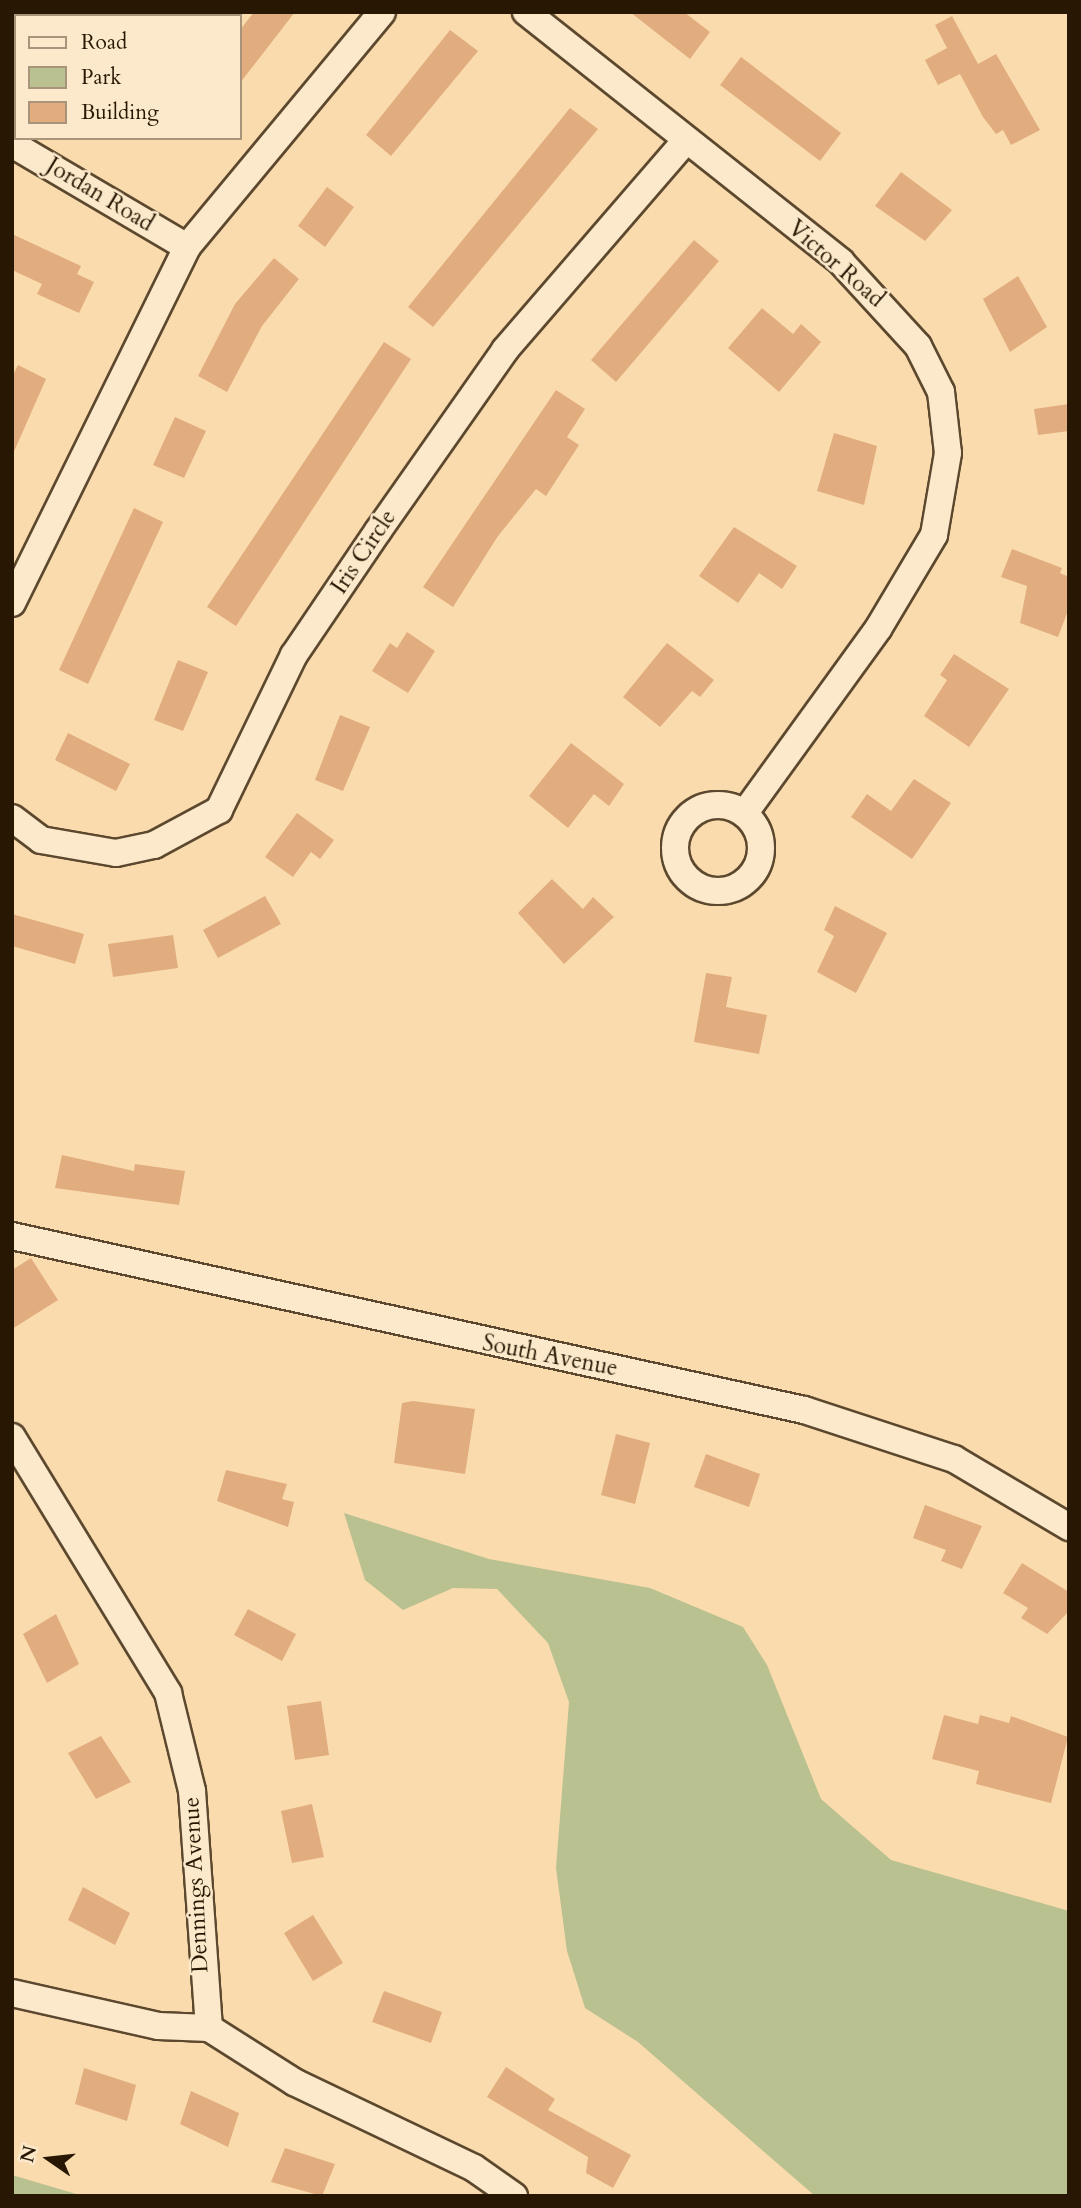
<!DOCTYPE html>
<style>
body{margin:0}
#map{position:relative;width:1081px;height:2208px;overflow:hidden;background:#fadbad;font-family:Cardo,serif}
div>[style]{position:absolute}
.green>*{inset:0;background:#b8c18f}
.building>*{inset:0;background:#e2ad7e}
.roads{filter:drop-shadow(2px 0 #5c482e) drop-shadow(-2px 0 #5c482e) drop-shadow(0 2px #5c482e) drop-shadow(0 -2px #5c482e)}
.street>*{height:26px;margin:-13px;padding:0 13px;transform-origin:13px;border-radius:13px;background:#fce8ca}
.street>.ring{margin:-13px;padding:0;box-sizing:content-box;background:none;border:26px solid #fce8ca;border-radius:50%}
span{translate:-50% -50%;white-space:nowrap;text-align:center;line-height:1.15;-webkit-text-stroke:5px #fce8ca;paint-order:stroke}
.street-label{font-size:23px;color:#271703}
.frame{position:absolute;inset:0;border:14px solid #271703;pointer-events:none}
.legend{position:absolute;left:14px;top:14px;width:228px;height:126px;box-sizing:border-box;background:#fce8ca;border:2px solid #a7947a;margin:0;padding:9px 12px;list-style:none;font-size:21px;color:#271703}
.legend li{display:flex;align-items:center;gap:14px;height:35px}
.legend b{width:35px;border:2px solid #a7947a}
.north{position:absolute;left:14px;top:2124px;width:70px;height:70px;-webkit-text-stroke:5px #fce8ca;paint-order:stroke;rotate:284deg;font-size:19px;font-weight:700;line-height:28px;text-align:center;color:#271703}
.north::after{content:'';display:block;margin:auto;width:24px;height:32px;background:#271703;clip-path:polygon(50% 0,100% 100%,50% 72%,0 100%)}
</style>
<div id="map">
<div class="green">
<i style="clip-path:polygon(344px 1513px,489px 1559px,650px 1588px,743px 1627px,767px 1665px,821px 1799px,891px 1860px,1069px 1911px,1069px 2196px,815px 2196px,638px 2042px,585px 2008px,567px 1951px,556px 1868px,569px 1702px,548px 1643px,497px 1589px,453px 1588px,403px 1610px,365px 1580px)"></i>
<i style="clip-path:polygon(12px 2175px,83px 2196px,12px 2196px)"></i>
</div>
<div class="building">
<i style="clip-path:polygon(254px 12px,295px 12px,240px 83px,240px 30px)"></i>
<i style="clip-path:polygon(630px 12px,684px 12px,710px 32px,690px 59px)"></i>
<i style="clip-path:polygon(952px 16px,978px 64px,996px 54px,1040px 130px,1011px 145px,1003px 130px,996px 134px,983px 117px,960px 74px,938px 85px,925px 60px,947px 48px,935px 25px)"></i>
<i style="clip-path:polygon(450px 30px,478px 51px,391px 156px,366px 135px)"></i>
<i style="clip-path:polygon(741px 57px,841px 133px,820px 161px,720px 85px)"></i>
<i style="clip-path:polygon(570px 108px,598px 129px,433px 327px,408px 307px)"></i>
<i style="clip-path:polygon(901px 172px,952px 210px,925px 241px,875px 206px)"></i>
<i style="clip-path:polygon(327px 187px,354px 207px,325px 247px,298px 226px)"></i>
<i style="clip-path:polygon(12px 234px,81px 266px,77px 274px,94px 282px,79px 313px,37px 294px,42px 284px,12px 270px)"></i>
<i style="clip-path:polygon(694px 240px,719px 261px,616px 382px,591px 360px)"></i>
<i style="clip-path:polygon(274px 258px,299px 279px,262px 326px,227px 392px,198px 376px,235px 304px)"></i>
<i style="clip-path:polygon(1018px 276px,1047px 327px,1010px 352px,983px 299px)"></i>
<i style="clip-path:polygon(762px 308px,793px 334px,801px 324px,821px 342px,779px 392px,728px 348px)"></i>
<i style="clip-path:polygon(384px 342px,411px 359px,236px 626px,207px 607px)"></i>
<i style="clip-path:polygon(18px 365px,46px 379px,12px 456px,12px 377px)"></i>
<i style="clip-path:polygon(556px 390px,585px 409px,567px 437px,579px 445px,546px 496px,536px 489px,498px 536px,453px 607px,423px 587px)"></i>
<i style="clip-path:polygon(1069px 404px,1069px 431px,1038px 435px,1034px 409px)"></i>
<i style="clip-path:polygon(175px 417px,206px 431px,184px 478px,153px 465px)"></i>
<i style="clip-path:polygon(834px 433px,877px 446px,864px 505px,817px 491px)"></i>
<i style="clip-path:polygon(134px 508px,163px 522px,88px 684px,59px 670px)"></i>
<i style="clip-path:polygon(734px 527px,797px 566px,782px 589px,759px 573px,738px 603px,699px 576px)"></i>
<i style="clip-path:polygon(1012px 549px,1062px 568px,1060px 573px,1069px 577px,1069px 608px,1058px 637px,1020px 623px,1027px 586px,1001px 577px)"></i>
<i style="clip-path:polygon(407px 632px,435px 651px,408px 693px,372px 671px,390px 643px,397px 648px)"></i>
<i style="clip-path:polygon(667px 643px,714px 680px,700px 697px,692px 691px,660px 727px,623px 697px)"></i>
<i style="clip-path:polygon(954px 654px,1009px 689px,969px 747px,924px 716px,947px 680px,940px 675px)"></i>
<i style="clip-path:polygon(178px 660px,208px 672px,183px 731px,154px 720px)"></i>
<i style="clip-path:polygon(340px 715px,370px 727px,343px 791px,315px 780px)"></i>
<i style="clip-path:polygon(68px 733px,130px 764px,116px 791px,55px 760px)"></i>
<i style="clip-path:polygon(571px 743px,624px 784px,609px 806px,594px 794px,568px 828px,529px 796px)"></i>
<i style="clip-path:polygon(914px 779px,951px 803px,912px 859px,851px 817px,867px 794px,891px 811px)"></i>
<i style="clip-path:polygon(297px 813px,334px 840px,320px 859px,311px 852px,293px 877px,265px 857px)"></i>
<i style="clip-path:polygon(552px 879px,583px 909px,593px 897px,614px 917px,564px 964px,518px 913px)"></i>
<i style="clip-path:polygon(265px 896px,281px 924px,218px 958px,203px 930px)"></i>
<i style="clip-path:polygon(835px 906px,887px 933px,856px 993px,817px 972px,834px 936px,824px 930px)"></i>
<i style="clip-path:polygon(12px 914px,84px 934px,75px 964px,12px 946px)"></i>
<i style="clip-path:polygon(173px 935px,178px 968px,113px 977px,108px 944px)"></i>
<i style="clip-path:polygon(706px 973px,732px 977px,726px 1007px,767px 1015px,759px 1054px,694px 1042px)"></i>
<i style="clip-path:polygon(62px 1155px,134px 1171px,135px 1164px,185px 1171px,179px 1205px,55px 1188px)"></i>
<i style="clip-path:polygon(31px 1258px,58px 1300px,12px 1329px,12px 1270px)"></i>
<i style="clip-path:polygon(413px 1401px,475px 1409px,465px 1474px,394px 1463px,402px 1403px)"></i>
<i style="clip-path:polygon(616px 1434px,650px 1443px,635px 1504px,601px 1495px)"></i>
<i style="clip-path:polygon(706px 1454px,760px 1474px,749px 1507px,694px 1487px)"></i>
<i style="clip-path:polygon(226px 1470px,287px 1484px,282px 1499px,294px 1502px,288px 1527px,217px 1501px)"></i>
<i style="clip-path:polygon(925px 1505px,982px 1526px,962px 1569px,941px 1561px,946px 1550px,913px 1538px)"></i>
<i style="clip-path:polygon(1022px 1563px,1069px 1592px,1069px 1611px,1047px 1634px,1021px 1618px,1028px 1608px,1003px 1593px)"></i>
<i style="clip-path:polygon(248px 1609px,296px 1634px,282px 1661px,234px 1635px)"></i>
<i style="clip-path:polygon(56px 1614px,79px 1664px,47px 1683px,23px 1634px)"></i>
<i style="clip-path:polygon(321px 1701px,329px 1755px,295px 1760px,287px 1706px)"></i>
<i style="clip-path:polygon(944px 1715px,978px 1724px,980px 1715px,1009px 1723px,1011px 1716px,1068px 1737px,1051px 1803px,976px 1784px,979px 1771px,932px 1759px)"></i>
<i style="clip-path:polygon(101px 1736px,131px 1782px,96px 1799px,68px 1753px)"></i>
<i style="clip-path:polygon(312px 1804px,324px 1857px,292px 1863px,281px 1811px)"></i>
<i style="clip-path:polygon(83px 1887px,130px 1913px,115px 1945px,68px 1920px)"></i>
<i style="clip-path:polygon(313px 1915px,343px 1963px,313px 1981px,284px 1933px)"></i>
<i style="clip-path:polygon(384px 1991px,442px 2012px,431px 2043px,372px 2022px)"></i>
<i style="clip-path:polygon(506px 2067px,555px 2099px,548px 2110px,631px 2155px,613px 2188px,586px 2173px,588px 2157px,487px 2097px)"></i>
<i style="clip-path:polygon(84px 2068px,136px 2085px,127px 2121px,75px 2104px)"></i>
<i style="clip-path:polygon(191px 2091px,239px 2113px,228px 2147px,180px 2124px)"></i>
<i style="clip-path:polygon(285px 2148px,335px 2164px,322px 2196px,271px 2182px)"></i>
</div>
<div class="roads">
<div class="street">
<i style="left:526px;top:12px;width:402px;rotate:38.4deg"></i>
<i style="left:841px;top:262px;width:114px;rotate:47.5deg"></i>
<i style="left:918px;top:346px;width:51px;rotate:63.4deg"></i>
<i style="left:941px;top:392px;width:61px;rotate:83.5deg"></i>
<i style="left:948px;top:453px;width:83px;rotate:99.7deg"></i>
<i style="left:934px;top:535px;width:109px;rotate:120.8deg"></i>
<i style="left:878px;top:629px;width:228px;rotate:125.9deg"></i>
<i style="left:12px;top:144px;width:203px;rotate:30.5deg"></i>
<i style="left:12px;top:603px;width:397px;rotate:-63.8deg"></i>
<i style="left:187px;top:247px;width:305px;rotate:-50.3deg"></i>
<i class="ring" style="left:675px;top:805px;width:60px;height:60px"></i>
<i style="left:12px;top:818px;width:36px;rotate:37deg"></i>
<i style="left:41px;top:840px;width:76px;rotate:9.8deg"></i>
<i style="left:116px;top:853px;width:39px;rotate:-12deg"></i>
<i style="left:154px;top:845px;width:74px;rotate:-28.3deg"></i>
<i style="left:219px;top:810px;width:172px;rotate:-64.2deg"></i>
<i style="left:294px;top:655px;width:150px;rotate:-55.9deg"></i>
<i style="left:378px;top:531px;width:221px;rotate:-54.9deg"></i>
<i style="left:505px;top:350px;width:277px;rotate:-49.2deg"></i>
<i style="left:12px;top:1236px;width:811px;rotate:12.39deg"></i>
<i style="left:804px;top:1410px;width:158px;rotate:18.1deg"></i>
<i style="left:954px;top:1459px;width:134px;rotate:30.6deg"></i>
<i style="left:12px;top:1437px;width:300px;rotate:58.6deg"></i>
<i style="left:168px;top:1693px;width:101px;rotate:76.2deg"></i>
<i style="left:192px;top:1791px;width:238px;rotate:85.9deg"></i>
<i style="left:209px;top:2028px;width:101px;rotate:32.4deg"></i>
<i style="left:294px;top:2082px;width:199px;rotate:25.5deg"></i>
<i style="left:474px;top:2168px;width:49px;rotate:35deg"></i>
<i style="left:12px;top:1993px;width:150px;rotate:12.7deg"></i>
<i style="left:158px;top:2026px;width:51px;rotate:2.2deg"></i>
</div>
</div>
<div class="street-label">
<span style="left:100px;top:195px;rotate:31deg">Jordan Road</span>
<span style="left:836px;top:264px;rotate:41deg">Victor Road</span>
<span style="left:364px;top:552px;rotate:-56deg">Iris Circle</span>
<span style="left:550px;top:1356px;rotate:11deg">South Avenue</span>
<span style="left:196px;top:1885px;rotate:-93deg">Dennings Avenue</span>
</div>
<div class="frame"></div>
<ul class="legend">
<li><b style="height:9px;background:#fce8ca"></b>Road</li>
<li><b style="height:19px;background:#b8c18f"></b>Park</li>
<li><b style="height:19px;background:#e2ad7e"></b>Building</li>
</ul>
<div class="north">N</div>
</div>
